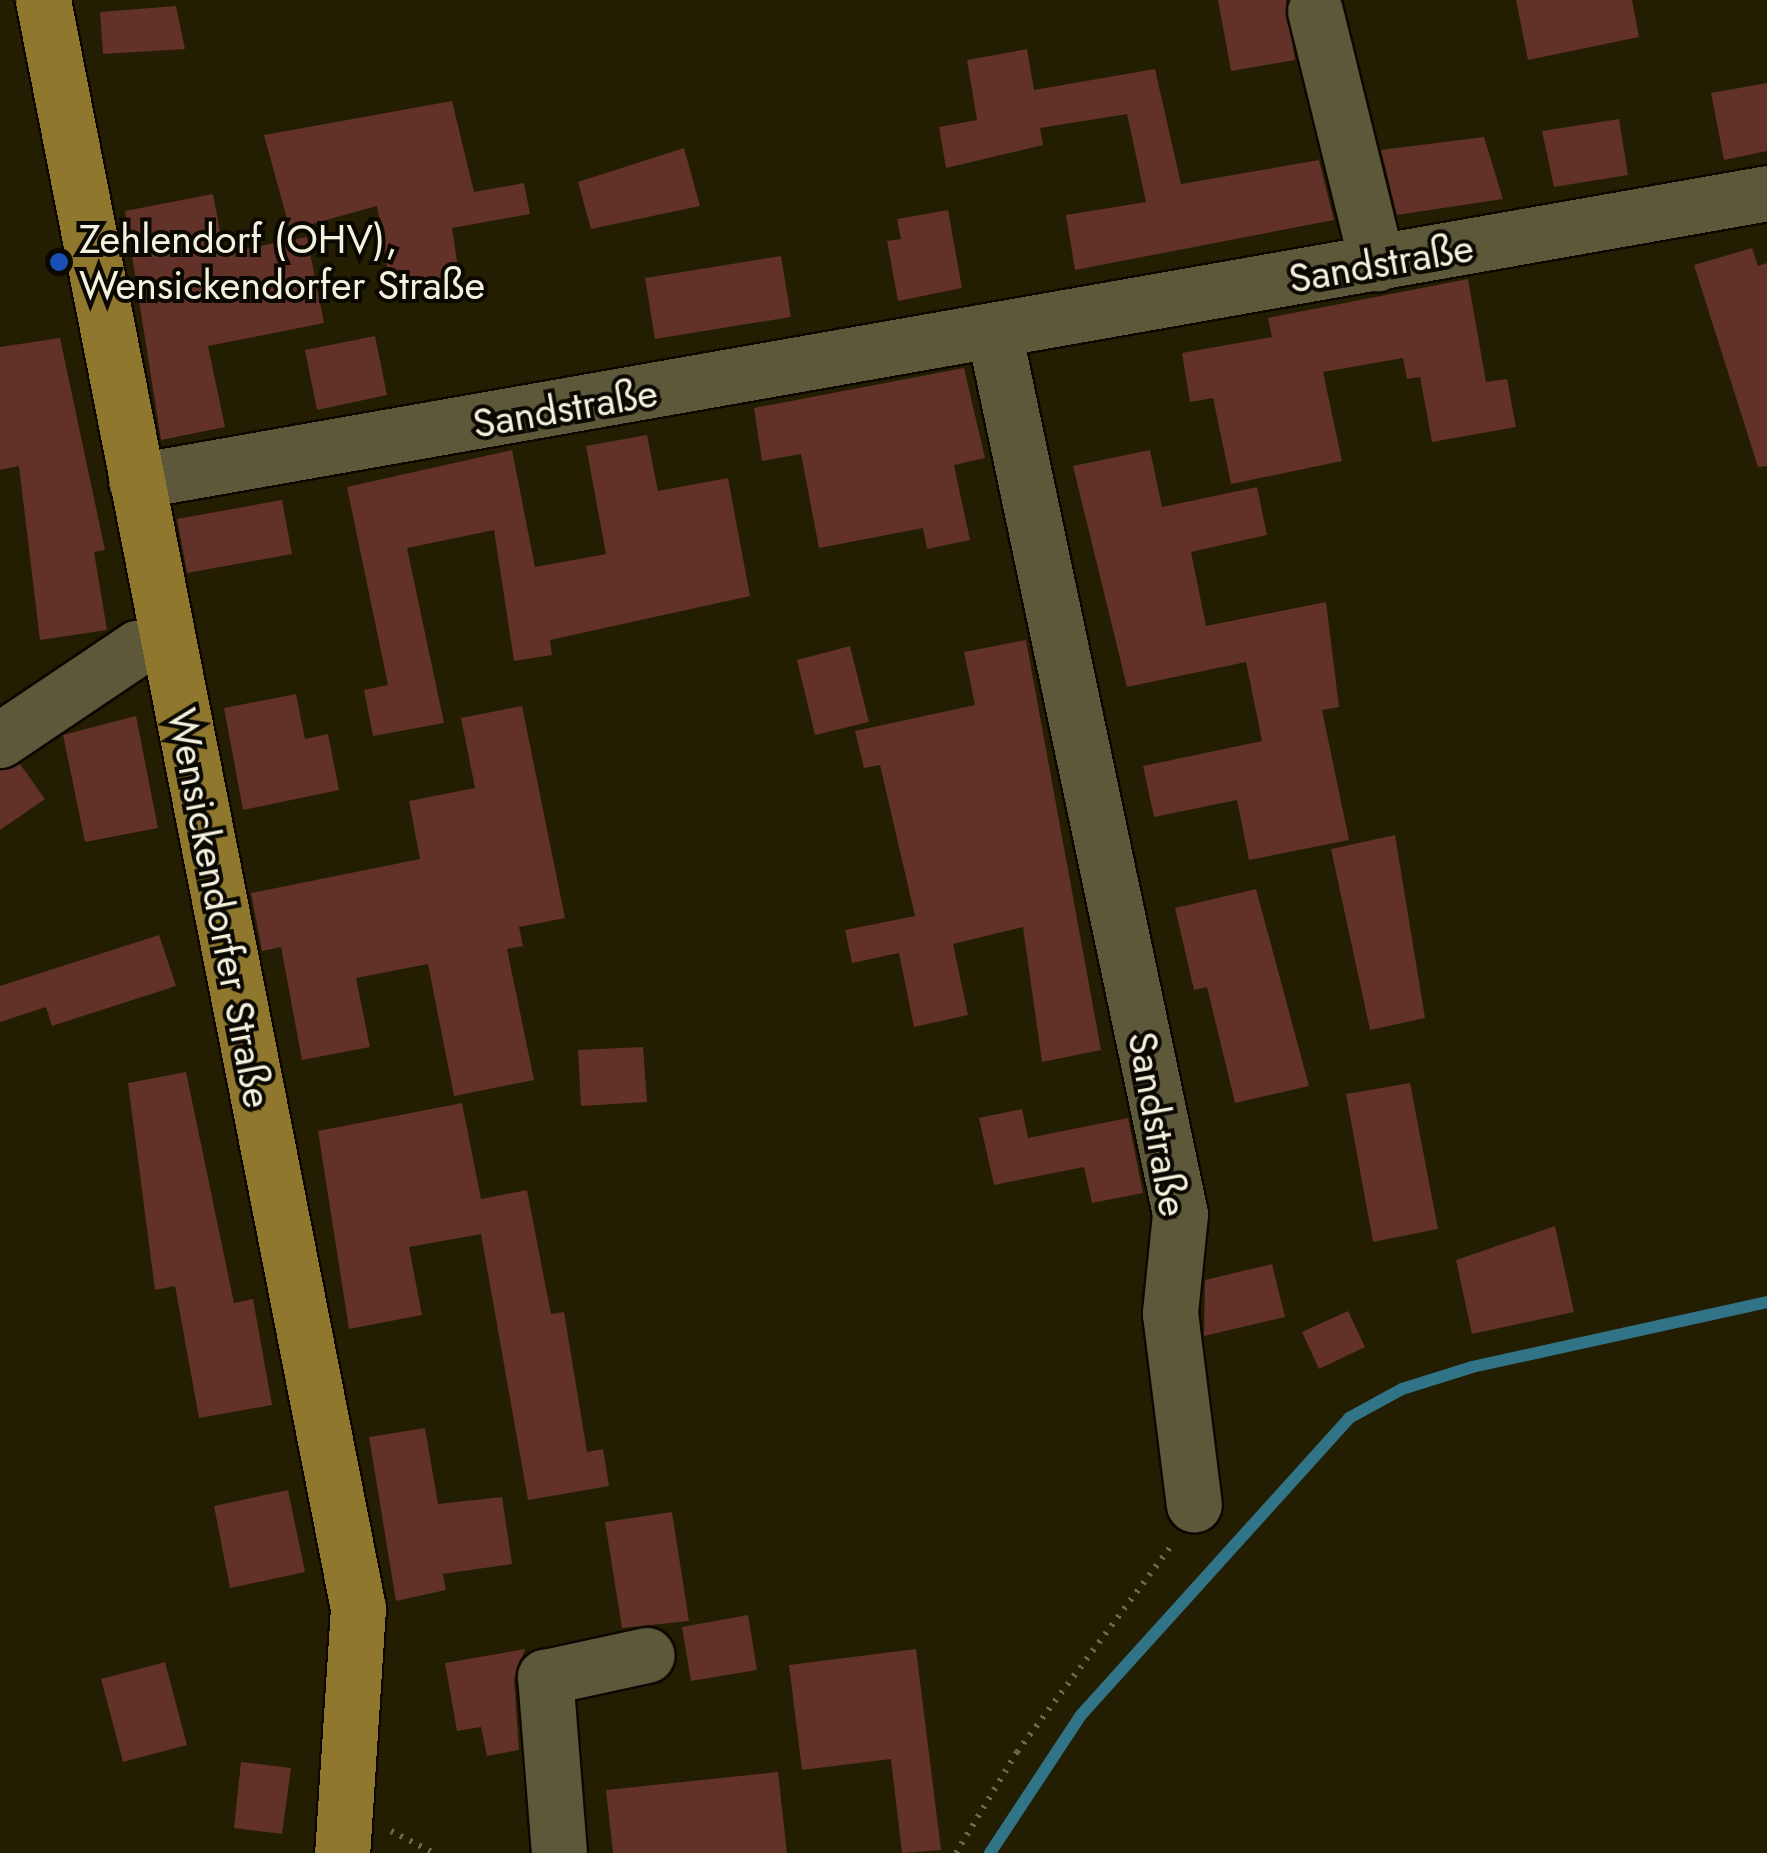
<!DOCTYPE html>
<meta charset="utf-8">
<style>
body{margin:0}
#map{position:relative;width:1767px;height:1853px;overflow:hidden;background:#231d01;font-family:Jost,sans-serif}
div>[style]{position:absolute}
.stream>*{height:12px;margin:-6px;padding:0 6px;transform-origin:6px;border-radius:6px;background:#317387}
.building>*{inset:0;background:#623127}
.path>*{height:6px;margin-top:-3px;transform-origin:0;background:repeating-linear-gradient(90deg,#6d684f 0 2.5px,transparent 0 10.5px)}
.roads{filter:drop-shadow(2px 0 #0d0700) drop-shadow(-2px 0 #0d0700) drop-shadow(0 2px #0d0700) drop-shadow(0 -2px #0d0700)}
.minor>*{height:55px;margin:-27.5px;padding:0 27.5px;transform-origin:27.5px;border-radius:27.5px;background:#5e583a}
.major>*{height:55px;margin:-27.5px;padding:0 27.5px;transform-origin:27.5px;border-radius:27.5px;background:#8f782d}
.dots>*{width:28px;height:28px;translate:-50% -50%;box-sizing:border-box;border:5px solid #0a0801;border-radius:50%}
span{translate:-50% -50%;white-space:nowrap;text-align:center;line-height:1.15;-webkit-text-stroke:8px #0a0801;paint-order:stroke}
.poi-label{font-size:40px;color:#f4f1df}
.left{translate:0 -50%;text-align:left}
.street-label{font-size:40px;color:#f4f1df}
</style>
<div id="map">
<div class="stream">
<i style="left:990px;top:1853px;width:165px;rotate:-56.6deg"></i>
<i style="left:1081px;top:1715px;width:400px;rotate:-47.9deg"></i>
<i style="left:1349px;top:1418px;width:60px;rotate:-28.7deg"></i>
<i style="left:1402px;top:1389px;width:73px;rotate:-17.4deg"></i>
<i style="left:1472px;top:1367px;width:302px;rotate:-12.4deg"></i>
</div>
<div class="building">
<i style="clip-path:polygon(1218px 0,1286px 0,1295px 60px,1231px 71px)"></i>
<i style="clip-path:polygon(1516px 0,1632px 0,1639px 37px,1528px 60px)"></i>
<i style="clip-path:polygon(176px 6px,185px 49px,103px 54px,100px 12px)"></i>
<i style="clip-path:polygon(1027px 49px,1034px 90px,1155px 69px,1181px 184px,1319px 160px,1334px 220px,1075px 270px,1066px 215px,1146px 202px,1127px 114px,1040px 128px,1043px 145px,946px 168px,939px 127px,977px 120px,967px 60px)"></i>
<i style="clip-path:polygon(1767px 83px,1767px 151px,1724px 160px,1711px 93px)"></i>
<i style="clip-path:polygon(452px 101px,474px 192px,524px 183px,530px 214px,452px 228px,460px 280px,391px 291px,377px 206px,290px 230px,264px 135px)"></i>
<i style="clip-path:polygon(1619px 119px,1628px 175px,1554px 187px,1542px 131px)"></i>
<i style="clip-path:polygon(1484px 137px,1503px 199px,1397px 215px,1381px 150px)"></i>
<i style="clip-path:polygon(684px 148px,700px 206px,591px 229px,578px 182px)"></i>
<i style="clip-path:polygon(213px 194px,224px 253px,307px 237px,324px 323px,208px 346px,225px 427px,161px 440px,125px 211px)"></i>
<i style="clip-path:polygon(948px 210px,962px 288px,898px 301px,887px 241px,901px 239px,897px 219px)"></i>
<i style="clip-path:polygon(1752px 248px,1758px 266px,1767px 263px,1767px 466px,1758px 467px,1694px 265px)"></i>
<i style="clip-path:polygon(781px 256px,791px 317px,655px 339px,645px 278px)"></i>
<i style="clip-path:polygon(1468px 279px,1486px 382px,1507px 379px,1516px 427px,1432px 442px,1420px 377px,1407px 379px,1403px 358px,1323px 372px,1342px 461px,1231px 484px,1213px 398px,1190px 402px,1182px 353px,1272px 337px,1268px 318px)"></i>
<i style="clip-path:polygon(375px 336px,387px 395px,317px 410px,305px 350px)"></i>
<i style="clip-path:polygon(60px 338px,105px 550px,94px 552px,107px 630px,40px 640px,19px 466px,0 470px,0 347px)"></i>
<i style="clip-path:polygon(964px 368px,985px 458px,954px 465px,970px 540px,927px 549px,923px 528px,819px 548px,801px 454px,762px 461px,754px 408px)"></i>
<i style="clip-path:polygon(647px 435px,658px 491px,728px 478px,750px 596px,550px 640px,552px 655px,514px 661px,494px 530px,407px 548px,444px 723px,373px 736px,364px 690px,388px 685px,347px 487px,512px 450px,535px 567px,606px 554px,586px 446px)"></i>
<i style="clip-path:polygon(1150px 450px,1162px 507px,1257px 487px,1267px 535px,1191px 552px,1206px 626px,1326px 602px,1339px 707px,1322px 710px,1349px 840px,1249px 860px,1237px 800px,1154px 817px,1143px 766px,1262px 741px,1246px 662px,1127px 687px,1073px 466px)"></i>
<i style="clip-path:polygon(282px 500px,292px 554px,187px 573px,177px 519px)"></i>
<i style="clip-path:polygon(1026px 640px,1101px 1050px,1042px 1062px,1023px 927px,953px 944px,968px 1015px,914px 1027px,899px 953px,852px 963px,845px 930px,915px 916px,880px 765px,864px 768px,855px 731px,975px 705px,964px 652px)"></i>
<i style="clip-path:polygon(850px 646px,869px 722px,815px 735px,797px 660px)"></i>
<i style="clip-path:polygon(296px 694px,305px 739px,328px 734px,339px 790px,243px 810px,224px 708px)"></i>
<i style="clip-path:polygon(522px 706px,565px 918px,519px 927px,523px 946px,507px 949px,534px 1080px,454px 1096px,428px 964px,356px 978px,370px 1047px,302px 1060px,281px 947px,262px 951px,251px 893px,420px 859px,409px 801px,475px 788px,461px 718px)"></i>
<i style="clip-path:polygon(136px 716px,158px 828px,85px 842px,63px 735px)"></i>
<i style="clip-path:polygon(20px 764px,45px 799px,0 830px,0 771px)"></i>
<i style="clip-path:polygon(1395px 835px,1425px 1018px,1370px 1030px,1331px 849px)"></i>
<i style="clip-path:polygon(1256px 889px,1309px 1086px,1235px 1103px,1207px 987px,1194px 990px,1175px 908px)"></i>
<i style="clip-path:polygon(159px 935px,176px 986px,52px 1026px,46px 1007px,0 1022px,0 986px)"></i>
<i style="clip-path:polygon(643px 1047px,647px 1102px,581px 1106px,578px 1050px)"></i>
<i style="clip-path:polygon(186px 1072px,234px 1303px,253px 1299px,272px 1405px,199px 1418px,175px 1286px,155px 1290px,128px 1083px)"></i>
<i style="clip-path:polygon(1410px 1083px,1438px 1229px,1373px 1242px,1346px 1094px)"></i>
<i style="clip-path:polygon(462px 1103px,481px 1199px,527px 1190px,551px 1314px,564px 1312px,587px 1452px,603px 1449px,609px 1486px,528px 1500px,481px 1234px,409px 1247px,422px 1315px,349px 1329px,318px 1131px)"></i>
<i style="clip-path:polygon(1022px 1109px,1028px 1138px,1128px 1118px,1143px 1193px,1092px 1203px,1084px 1167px,994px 1185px,979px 1118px)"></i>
<i style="clip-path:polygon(1555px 1226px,1574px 1312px,1472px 1334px,1456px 1260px)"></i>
<i style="clip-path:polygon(1272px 1264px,1285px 1317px,1204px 1336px,1205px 1280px)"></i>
<i style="clip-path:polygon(1348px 1311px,1365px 1347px,1319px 1369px,1302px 1332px)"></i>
<i style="clip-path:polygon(425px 1428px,438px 1504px,502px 1497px,512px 1564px,443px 1574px,446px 1590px,396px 1601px,369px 1437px)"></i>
<i style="clip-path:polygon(288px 1490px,305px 1572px,230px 1588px,214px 1506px)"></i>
<i style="clip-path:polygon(672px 1512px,689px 1621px,622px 1628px,605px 1522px)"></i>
<i style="clip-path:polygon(748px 1615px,757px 1670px,691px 1681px,682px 1627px)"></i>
<i style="clip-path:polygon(525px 1649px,514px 1679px,519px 1750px,487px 1756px,481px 1727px,457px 1731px,445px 1663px)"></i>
<i style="clip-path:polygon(916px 1649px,941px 1850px,902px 1853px,891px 1759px,802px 1770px,789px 1665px)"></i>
<i style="clip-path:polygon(165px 1662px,187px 1745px,123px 1762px,101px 1679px)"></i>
<i style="clip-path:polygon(241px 1762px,291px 1768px,282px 1834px,234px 1828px)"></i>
<i style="clip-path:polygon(778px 1772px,787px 1853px,613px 1853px,606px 1790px)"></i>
</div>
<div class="path">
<i style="left:391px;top:1831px;width:48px;rotate:27.1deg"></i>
<i style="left:956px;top:1853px;width:118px;rotate:-58.9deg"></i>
<i style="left:1017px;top:1752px;width:259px;rotate:-53.2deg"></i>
</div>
<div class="roads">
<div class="minor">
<i style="left:1315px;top:11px;width:260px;rotate:76.2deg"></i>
<i style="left:994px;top:332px;width:901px;rotate:78.09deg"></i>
<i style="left:1180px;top:1214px;width:100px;rotate:95.8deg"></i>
<i style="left:1170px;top:1313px;width:193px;rotate:82.9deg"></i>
<i style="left:136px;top:481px;width:1656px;rotate:-10.01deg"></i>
<i style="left:0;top:740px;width:165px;rotate:-33.9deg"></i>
<i style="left:137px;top:648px;width:31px;rotate:-9deg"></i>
<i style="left:559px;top:1853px;width:177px;rotate:-94.5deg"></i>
<i style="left:545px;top:1677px;width:104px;rotate:-12.2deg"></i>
</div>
<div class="major">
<i style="left:43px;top:0;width:1639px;rotate:78.92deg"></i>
<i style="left:358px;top:1608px;width:246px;rotate:93.7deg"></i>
</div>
</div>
<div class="dots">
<i style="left:59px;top:262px;background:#1a4fb4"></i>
</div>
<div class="poi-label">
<span class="left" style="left:79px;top:262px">Zehlendorf (OHV),<br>Wensickendorfer Straße</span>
</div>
<div class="street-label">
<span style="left:1381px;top:263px;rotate:-10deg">Sandstraße</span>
<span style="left:565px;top:408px;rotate:-10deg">Sandstraße</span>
<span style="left:220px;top:908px;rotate:79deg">Wensickendorfer Straße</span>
<span style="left:1158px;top:1124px;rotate:80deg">Sandstraße</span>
</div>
</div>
